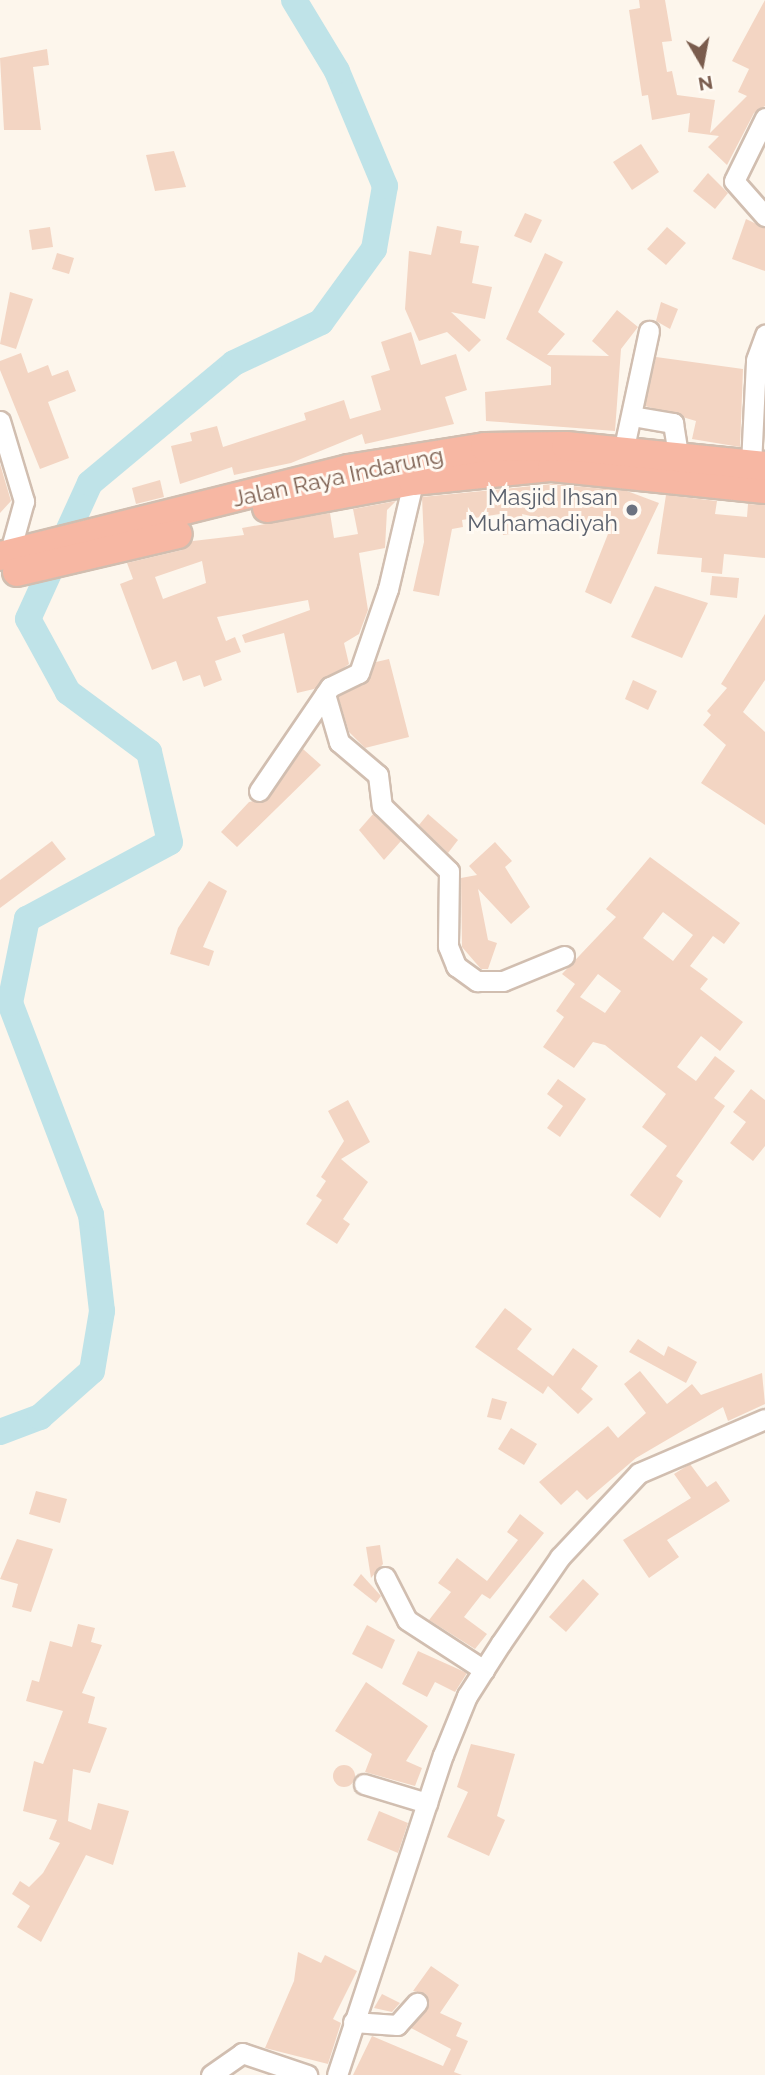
<!DOCTYPE html>
<style>
body{margin:0}
#map{position:relative;width:765px;height:2075px;overflow:hidden;background:#fdf6ec;font-family:Raleway,sans-serif}
div>[style]{position:absolute}
.river>*{height:26px;margin:-13px;padding:0 13px;transform-origin:13px;border-radius:13px;background:#bfe3e8}
.building>*{inset:0;background:#f3d5c3}
.round{border-radius:50%}
.roads{filter:drop-shadow(2px 0 #d1beb0) drop-shadow(-2px 0 #d1beb0) drop-shadow(0 2px #d1beb0) drop-shadow(0 -2px #d1beb0)}
.minor>*{height:19px;margin:-9.5px;padding:0 9.5px;transform-origin:9.5px;border-radius:9.5px;background:#fff}
.highway>*{height:28px;margin:-14px;padding:0 14px;transform-origin:14px;border-radius:14px;background:#f7b7a3}
.dots>*{width:19px;height:19px;translate:-50% -50%;box-sizing:border-box;border:4px solid #fffaf3;border-radius:50%}
span{translate:-50% -50%;white-space:nowrap;text-align:center;line-height:1.15;-webkit-text-stroke:6px #fffaf3;paint-order:stroke}
.street-label{font-size:23px;color:#7a5c4d}
.worship-label{font-size:23px;color:#5b616d}
.right{translate:-100% -50%;text-align:right}
.north{position:absolute;left:667px;top:28px;width:70px;height:70px;-webkit-text-stroke:5px #fffaf3;paint-order:stroke;rotate:170deg;font-size:19px;font-weight:700;line-height:28px;text-align:center;color:#7a5c4d}
.north::after{content:'';display:block;margin:auto;width:24px;height:32px;background:#7a5c4d;clip-path:polygon(50% 0,100% 100%,50% 72%,0 100%)}
</style>
<div id="map">
<div class="river">
<i style="left:0;top:1432px;width:43px;rotate:-20.6deg"></i>
<i style="left:40px;top:1417px;width:69px;rotate:-41.5deg"></i>
<i style="left:92px;top:1371px;width:61px;rotate:-80.5deg"></i>
<i style="left:102px;top:1311px;width:97px;rotate:-96.5deg"></i>
<i style="left:91px;top:1215px;width:227px;rotate:-110.9deg"></i>
<i style="left:10px;top:1003px;width:86px;rotate:-78.6deg"></i>
<i style="left:27px;top:919px;width:162px;rotate:-28.3deg"></i>
<i style="left:170px;top:842px;width:92px;rotate:-103.1deg"></i>
<i style="left:149px;top:752px;width:101px;rotate:-143.5deg"></i>
<i style="left:68px;top:692px;width:83px;rotate:-118.7deg"></i>
<i style="left:28px;top:619px;width:149px;rotate:-65.5deg"></i>
<i style="left:90px;top:483px;width:187px;rotate:-39.8deg"></i>
<i style="left:234px;top:363px;width:96px;rotate:-25.2deg"></i>
<i style="left:321px;top:322px;width:90px;rotate:-54deg"></i>
<i style="left:374px;top:249px;width:64px;rotate:-80.1deg"></i>
<i style="left:385px;top:186px;width:125px;rotate:-112.7deg"></i>
<i style="left:337px;top:71px;width:83px;rotate:-121.2deg"></i>
</div>
<div class="building">
<i style="clip-path:polygon(639px 0,665px 0,672px 41px,662px 42px,667px 72px,672px 71px,677px 95px,715px 100px,710px 133px,747px 96px,738px 92px,749px 69px,732px 61px,765px 0,765px 106px,754px 113px,727px 165px,708px 147px,719px 136px,688px 132px,690px 113px,652px 120px,648px 95px,642px 96px,629px 10px,640px 8px)"></i>
<i style="clip-path:polygon(47px 49px,49px 65px,33px 67px,41px 130px,4px 130px,0 58px)"></i>
<i style="clip-path:polygon(641px 144px,659px 172px,632px 190px,613px 162px)"></i>
<i style="clip-path:polygon(174px 151px,186px 187px,155px 191px,146px 155px)"></i>
<i style="clip-path:polygon(708px 173px,728px 193px,715px 209px,693px 191px)"></i>
<i style="clip-path:polygon(525px 213px,542px 220px,531px 243px,514px 236px)"></i>
<i style="clip-path:polygon(746px 219px,765px 228px,765px 271px,732px 259px)"></i>
<i style="clip-path:polygon(437px 226px,462px 231px,460px 243px,479px 246px,472px 283px,492px 287px,485px 319px,451px 312px,481px 340px,469px 352px,447px 332px,419px 341px,405px 309px,409px 251px,431px 255px)"></i>
<i style="clip-path:polygon(50px 227px,53px 247px,32px 250px,29px 230px)"></i>
<i style="clip-path:polygon(667px 227px,686px 243px,666px 265px,647px 249px)"></i>
<i style="clip-path:polygon(57px 253px,74px 258px,69px 274px,52px 269px)"></i>
<i style="clip-path:polygon(545px 253px,563px 262px,538px 312px,565px 334px,547px 355px,609px 356px,592px 341px,617px 310px,638px 327px,621px 349px,615px 431px,486px 421px,485px 392px,551px 385px,551px 367px,506px 339px)"></i>
<i style="clip-path:polygon(10px 292px,33px 299px,16px 349px,0 344px)"></i>
<i style="clip-path:polygon(661px 302px,678px 309px,670px 329px,656px 321px)"></i>
<i style="clip-path:polygon(411px 332px,421px 365px,456px 354px,467px 390px,445px 397px,454px 424px,365px 444px,362px 434px,291px 463px,234px 475px,232px 467px,180px 484px,171px 446px,192px 441px,190px 433px,217px 426px,223px 447px,306px 420px,304px 413px,344px 400px,350px 419px,381px 410px,371px 376px,390px 370px,381px 342px)"></i>
<i style="clip-path:polygon(21px 353px,28px 373px,48px 365px,52px 376px,68px 370px,76px 391px,48px 402px,69px 458px,40px 469px,0 370px,0 361px)"></i>
<i style="clip-path:polygon(656px 357px,743px 369px,740px 447px,692px 439px,696px 421px,645px 406px)"></i>
<i style="clip-path:polygon(0 464px,11px 501px,0 513px)"></i>
<i style="clip-path:polygon(160px 480px,164px 497px,136px 504px,132px 488px)"></i>
<i style="clip-path:polygon(552px 484px,627px 491px,659px 503px,611px 604px,585px 592px,608px 534px,522px 514px,525px 532px,503px 535px,500px 514px,462px 520px,463px 527px,452px 529px,439px 596px,413px 591px,424px 542px,422px 497px)"></i>
<i style="clip-path:polygon(666px 495px,717px 501px,715px 514px,747px 517px,748px 504px,765px 505px,765px 558px,724px 554px,722px 574px,701px 572px,702px 558px,657px 554px)"></i>
<i style="clip-path:polygon(evenodd,396px 501px,387px 510px,385px 548px,359px 553px,368px 610px,359px 634px,344px 643px,349px 664px,314px 689px,297px 693px,284px 633px,245px 643px,242px 635px,310px 610px,308px 600px,217px 617px,226px 641px,235px 637px,241px 652px,215px 661px,222px 680px,204px 687px,200px 675px,183px 681px,176px 661px,152px 670px,120px 584px,133px 579px,127px 563px,182px 550px,193px 541px,244px 535px,242px 528px,330px 513px,334px 538px,358px 534px,353px 509px,396px 501px,202px 561px,206px 583px,163px 599px,155px 577px,202px 561px)"></i>
<i style="clip-path:polygon(712px 576px,739px 578px,737px 598px,710px 595px)"></i>
<i style="clip-path:polygon(655px 586px,708px 603px,682px 658px,631px 637px)"></i>
<i style="clip-path:polygon(765px 614px,765px 680px,743px 712px,765px 732px,765px 825px,701px 783px,726px 745px,703px 725px,711px 715px,707px 711px,727px 688px,721px 684px)"></i>
<i style="clip-path:polygon(389px 659px,409px 737px,365px 748px,349px 732px,338px 696px,365px 684px,376px 662px)"></i>
<i style="clip-path:polygon(633px 680px,657px 691px,648px 710px,625px 699px)"></i>
<i style="clip-path:polygon(303px 749px,321px 765px,237px 847px,221px 832px,249px 802px,269px 798px)"></i>
<i style="clip-path:polygon(373px 814px,401px 841px,384px 860px,359px 830px)"></i>
<i style="clip-path:polygon(428px 814px,458px 840px,448px 853px,419px 825px)"></i>
<i style="clip-path:polygon(52px 841px,66px 859px,0 908px,0 880px)"></i>
<i style="clip-path:polygon(495px 842px,512px 861px,505px 867px,530px 907px,511px 924px,478px 889px,488px 940px,497px 943px,488px 969px,481px 969px,462px 947px,461px 878px,477px 875px,469px 866px)"></i>
<i style="clip-path:polygon(evenodd,650px 857px,740px 923px,724px 944px,713px 936px,690px 966px,708px 979px,700px 989px,743px 1022px,720px 1051px,701px 1036px,677px 1067px,696px 1081px,715px 1056px,735px 1071px,714px 1098px,725px 1106px,676px 1176px,683px 1181px,660px 1218px,630px 1195px,667px 1146px,642px 1127px,666px 1094px,605px 1045px,593px 1042px,574px 1068px,543px 1047px,564px 1017px,556px 1011px,575px 984px,562px 974px,616px 917px,606px 909px,650px 857px,663px 912px,693px 935px,673px 961px,643px 938px,663px 912px,650px 857px,598px 974px,621px 991px,605px 1013px,580px 997px,598px 974px)"></i>
<i style="clip-path:polygon(209px 881px,227px 891px,203px 947px,214px 951px,209px 966px,170px 954px,178px 928px)"></i>
<i style="clip-path:polygon(558px 1079px,586px 1099px,560px 1137px,547px 1128px,563px 1106px,547px 1094px)"></i>
<i style="clip-path:polygon(751px 1089px,765px 1100px,765px 1146px,753px 1161px,730px 1143px,746px 1122px,733px 1112px)"></i>
<i style="clip-path:polygon(348px 1100px,370px 1142px,341px 1159px,368px 1182px,343px 1219px,350px 1224px,337px 1244px,306px 1224px,322px 1200px,316px 1196px,326px 1181px,321px 1177px,344px 1141px,328px 1111px)"></i>
<i style="clip-path:polygon(505px 1308px,532px 1329px,517px 1349px,553px 1376px,573px 1348px,598px 1366px,581px 1389px,593px 1399px,578px 1414px,548px 1386px,543px 1394px,475px 1347px)"></i>
<i style="clip-path:polygon(638px 1339px,664px 1356px,668px 1346px,697px 1362px,686px 1383px,629px 1352px)"></i>
<i style="clip-path:polygon(640px 1371px,667px 1404px,692px 1384px,701px 1395px,762px 1373px,765px 1404px,728px 1421px,723px 1407px,636px 1458px,587px 1500px,577px 1490px,561px 1505px,539px 1482px,608px 1426px,618px 1438px,646px 1413px,624px 1384px)"></i>
<i style="clip-path:polygon(492px 1398px,507px 1402px,501px 1420px,487px 1417px)"></i>
<i style="clip-path:polygon(511px 1428px,537px 1444px,524px 1465px,498px 1449px)"></i>
<i style="clip-path:polygon(690px 1464px,707px 1487px,716px 1481px,730px 1501px,667px 1540px,679px 1557px,649px 1578px,623px 1540px,691px 1498px,674px 1474px)"></i>
<i style="clip-path:polygon(36px 1491px,67px 1499px,60px 1523px,29px 1514px)"></i>
<i style="clip-path:polygon(520px 1514px,544px 1533px,490px 1599px,482px 1594px,464px 1617px,487px 1634px,475px 1649px,429px 1620px,451px 1592px,438px 1583px,457px 1558px,487px 1581px,518px 1540px,507px 1532px)"></i>
<i style="clip-path:polygon(17px 1539px,53px 1549px,31px 1612px,12px 1607px,18px 1584px,0 1579px)"></i>
<i style="clip-path:polygon(380px 1545px,383px 1564px,371px 1578px,366px 1547px)"></i>
<i style="clip-path:polygon(361px 1574px,381px 1596px,376px 1603px,353px 1585px)"></i>
<i style="clip-path:polygon(583px 1579px,599px 1594px,566px 1632px,549px 1617px)"></i>
<i style="clip-path:polygon(78px 1624px,95px 1628px,91px 1642px,102px 1645px,82px 1693px,95px 1697px,88px 1723px,107px 1728px,90px 1773px,73px 1769px,68px 1821px,91px 1830px,98px 1803px,129px 1811px,113px 1865px,86px 1855px,41px 1942px,17px 1927px,30px 1906px,12px 1894px,20px 1881px,29px 1887px,43px 1873px,60px 1843px,49px 1839px,57px 1820px,23px 1811px,34px 1761px,43px 1764px,63px 1711px,26px 1701px,32px 1680px,39px 1682px,50px 1641px,72px 1647px)"></i>
<i style="clip-path:polygon(367px 1625px,395px 1640px,382px 1669px,352px 1654px)"></i>
<i style="clip-path:polygon(418px 1651px,467px 1673px,455px 1692px,435px 1682px,427px 1697px,402px 1684px)"></i>
<i style="clip-path:polygon(366px 1682px,428px 1726px,406px 1761px,422px 1768px,415px 1786px,365px 1772px,372px 1754px,335px 1731px)"></i>
<i style="clip-path:polygon(471px 1744px,515px 1754px,497px 1816px,505px 1820px,489px 1856px,447px 1837px,468px 1792px,457px 1787px)"></i>
<i class="round" style="left:333px;top:1765px;width:22px;height:22px"></i>
<i style="clip-path:polygon(379px 1811px,408px 1823px,398px 1853px,367px 1840px)"></i>
<i style="clip-path:polygon(298px 1952px,321px 1963px,325px 1955px,357px 1971px,333px 2019px,341px 2023px,328px 2064px,265px 2048px,294px 1981px)"></i>
<i style="clip-path:polygon(431px 1966px,459px 1985px,440px 2013px,462px 2023px,456px 2036px,468px 2041px,454px 2072px,462px 2075px,353px 2075px,372px 2036px,443px 2066px,451px 2049px,411px 2028px,429px 2006px,426px 1994px,413px 1991px)"></i>
<i style="clip-path:polygon(382px 1994px,400px 2003px,392px 2012px,374px 2008px)"></i>
</div>
<div class="roads">
<div class="minor">
<i style="left:765px;top:118px;width:70px;rotate:116.2deg"></i>
<i style="left:734px;top:181px;width:47px;rotate:48.5deg"></i>
<i style="left:632px;top:416px;width:42px;rotate:9.7deg"></i>
<i style="left:673px;top:423px;width:33px;rotate:81deg"></i>
<i style="left:0;top:421px;width:84px;rotate:73.3deg"></i>
<i style="left:24px;top:501px;width:56px;rotate:105.5deg"></i>
<i style="left:623px;top:452px;width:124px;rotate:-77.9deg"></i>
<i style="left:751px;top:464px;width:104px;rotate:-87.2deg"></i>
<i style="left:756px;top:360px;width:27px;rotate:-70deg"></i>
<i style="left:325px;top:694px;width:50px;rotate:73.7deg"></i>
<i style="left:339px;top:742px;width:51px;rotate:40.2deg"></i>
<i style="left:378px;top:775px;width:31px;rotate:83deg"></i>
<i style="left:382px;top:806px;width:93px;rotate:44.1deg"></i>
<i style="left:449px;top:871px;width:75px;rotate:90.8deg"></i>
<i style="left:448px;top:946px;width:22px;rotate:68deg"></i>
<i style="left:456px;top:966px;width:26px;rotate:36deg"></i>
<i style="left:477px;top:981px;width:26px"></i>
<i style="left:503px;top:981px;width:66px;rotate:-22.3deg"></i>
<i style="left:259px;top:791px;width:126px;rotate:-55.7deg"></i>
<i style="left:330px;top:687px;width:32px;rotate:-26deg"></i>
<i style="left:359px;top:673px;width:89px;rotate:-71deg"></i>
<i style="left:388px;top:589px;width:122px;rotate:-76.8deg"></i>
<i style="left:385px;top:1577px;width:48px;rotate:62.9deg"></i>
<i style="left:407px;top:1620px;width:92px;rotate:33deg"></i>
<i style="left:364px;top:1784px;width:66px;rotate:16.8deg"></i>
<i style="left:353px;top:2022px;width:44px;rotate:3.9deg"></i>
<i style="left:397px;top:2025px;width:30px;rotate:-48deg"></i>
<i style="left:211px;top:2075px;width:38px;rotate:-35deg"></i>
<i style="left:242px;top:2053px;width:69px;rotate:18.7deg"></i>
<i style="left:337px;top:2075px;width:337px;rotate:-71.7deg"></i>
<i style="left:443px;top:1755px;width:64px;rotate:-67.9deg"></i>
<i style="left:467px;top:1696px;width:63px;rotate:-57.3deg"></i>
<i style="left:501px;top:1643px;width:104px;rotate:-55.5deg"></i>
<i style="left:560px;top:1557px;width:115px;rotate:-46.8deg"></i>
<i style="left:639px;top:1473px;width:137px;rotate:-23.2deg"></i>
</div>
<div class="highway">
<i style="left:267px;top:508px;width:148px;rotate:-10.5deg"></i>
<i style="left:413px;top:481px;width:140px;rotate:-5.8deg"></i>
<i style="left:552px;top:467px;width:214px;rotate:5.9deg"></i>
<i style="left:0;top:556px;width:359px;rotate:-14deg"></i>
<i style="left:348px;top:469px;width:139px;rotate:-9.1deg"></i>
<i style="left:485px;top:447px;width:81px;rotate:-0.7deg"></i>
<i style="left:566px;top:446px;width:200px;rotate:5.7deg"></i>
<i style="left:17px;top:572px;width:165px;rotate:-13.3deg"></i>
</div>
</div>
<div class="dots">
<i style="left:632px;top:510px;background:#6b7280"></i>
</div>
<div class="street-label">
<span style="left:338px;top:477px;rotate:-12deg">Jalan Raya Indarung</span>
</div>
<div class="worship-label">
<span class="right" style="left:618px;top:510px">Masjid Ihsan<br>Muhamadiyah</span>
</div>
<div class="north">N</div>
</div>
